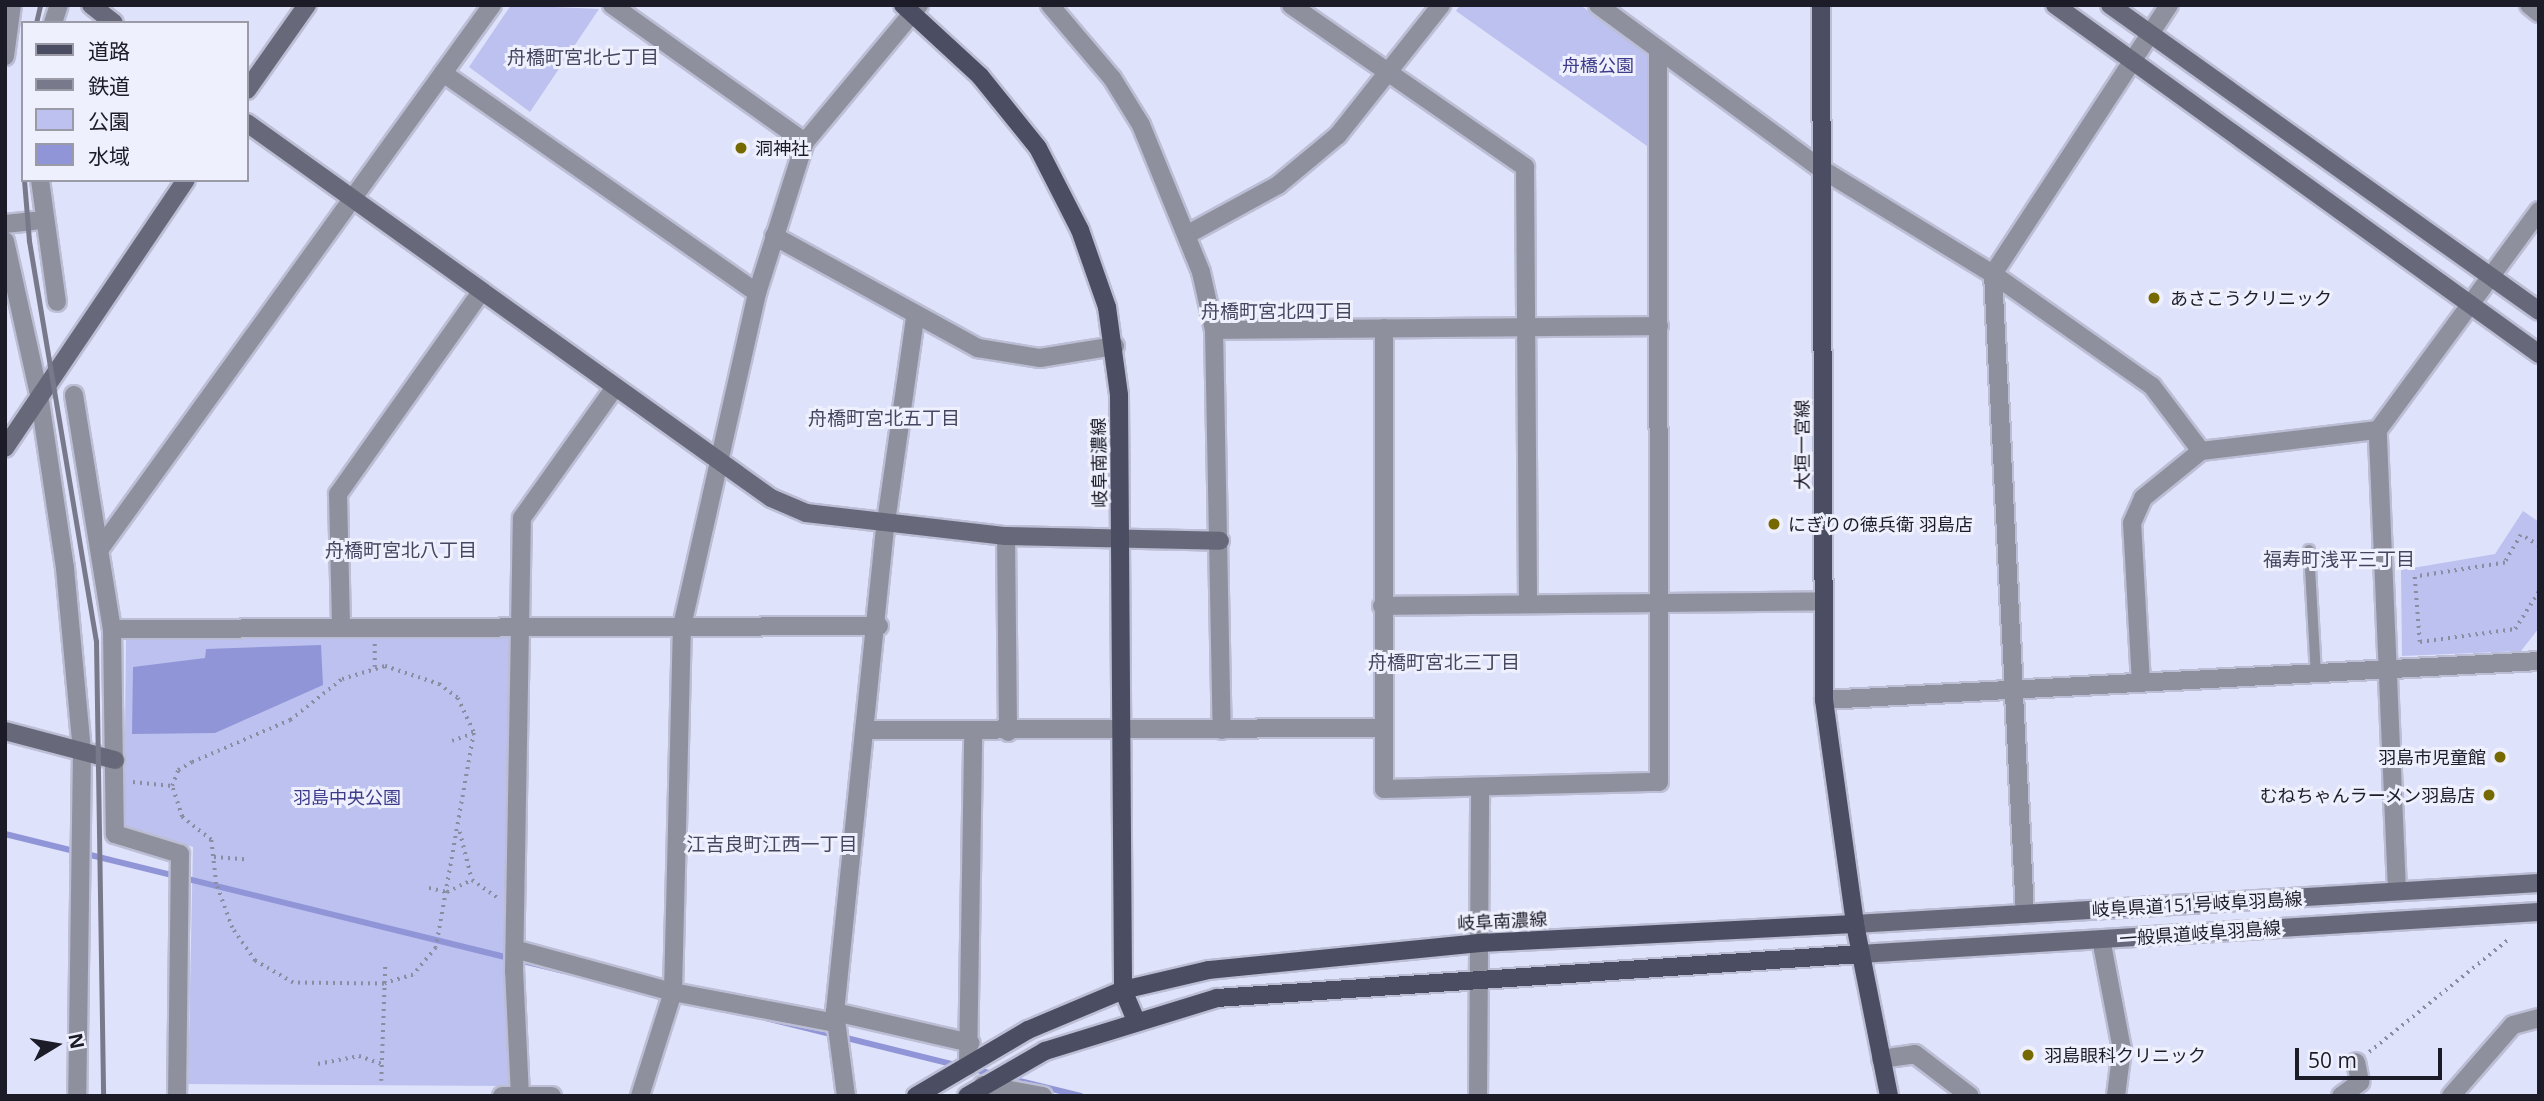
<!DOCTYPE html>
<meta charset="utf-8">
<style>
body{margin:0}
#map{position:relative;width:2544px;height:1101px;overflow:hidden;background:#dfe2fb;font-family:"Open Sans","Noto Sans JP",sans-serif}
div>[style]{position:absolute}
.green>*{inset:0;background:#bdc1ef}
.water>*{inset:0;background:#9095d7}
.stream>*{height:6px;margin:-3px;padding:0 3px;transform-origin:3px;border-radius:3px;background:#9095d7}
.path>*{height:3.5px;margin-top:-1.75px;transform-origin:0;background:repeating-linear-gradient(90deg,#8a8c9f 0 2px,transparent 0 7px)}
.roads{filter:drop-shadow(2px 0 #bcbed5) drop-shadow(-2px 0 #bcbed5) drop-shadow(0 2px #bcbed5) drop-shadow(0 -2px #bcbed5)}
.lane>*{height:10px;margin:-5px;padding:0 5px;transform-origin:5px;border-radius:5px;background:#8f909d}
.street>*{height:18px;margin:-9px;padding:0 9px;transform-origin:9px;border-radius:9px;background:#8f909d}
.secondary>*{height:18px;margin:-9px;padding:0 9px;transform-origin:9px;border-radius:9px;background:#67697b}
.primary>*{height:18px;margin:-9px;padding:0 9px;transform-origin:9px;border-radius:9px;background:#4b4d62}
.rail>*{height:5px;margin:-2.5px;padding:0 2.5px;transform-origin:2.5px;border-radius:2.5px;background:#787a8c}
.dots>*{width:19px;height:19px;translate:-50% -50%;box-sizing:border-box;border:4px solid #eff0fd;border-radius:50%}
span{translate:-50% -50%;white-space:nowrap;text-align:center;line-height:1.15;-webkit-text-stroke:6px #eff0fd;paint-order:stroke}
.park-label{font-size:18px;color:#3e3b8a}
.poi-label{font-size:18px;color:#1b1c27}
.left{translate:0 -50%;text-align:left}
.right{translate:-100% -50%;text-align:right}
.street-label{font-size:18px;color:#1b1c27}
.neighbourhood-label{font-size:19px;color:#454760}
.frame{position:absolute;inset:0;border:7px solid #1b1c27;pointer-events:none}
.legend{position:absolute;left:21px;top:21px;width:228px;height:161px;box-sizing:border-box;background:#eff0fd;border:2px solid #9a9ba7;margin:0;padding:9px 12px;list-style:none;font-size:21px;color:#1b1c27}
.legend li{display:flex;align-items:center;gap:14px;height:35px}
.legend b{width:35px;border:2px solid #9a9ba7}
.north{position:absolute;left:21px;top:1010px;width:70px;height:70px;-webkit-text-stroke:5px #eff0fd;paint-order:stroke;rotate:79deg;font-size:19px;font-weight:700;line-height:28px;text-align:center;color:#1b1c27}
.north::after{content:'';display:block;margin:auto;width:24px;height:32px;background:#1b1c27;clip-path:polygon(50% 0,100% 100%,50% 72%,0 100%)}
.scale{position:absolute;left:2295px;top:1048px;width:147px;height:32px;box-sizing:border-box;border:4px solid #1b1c27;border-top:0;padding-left:9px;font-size:21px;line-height:24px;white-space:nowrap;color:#1b1c27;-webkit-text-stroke:5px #eff0fd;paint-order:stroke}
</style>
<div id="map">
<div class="green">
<i style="clip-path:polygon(511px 5px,599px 9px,530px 112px,469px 67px)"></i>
<i style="clip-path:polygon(1460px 5px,1580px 5px,1648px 53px,1647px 146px,1456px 11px)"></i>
<i style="clip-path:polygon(2523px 511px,2539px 522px,2539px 628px,2521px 651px,2402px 656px,2401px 570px,2495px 554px)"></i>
<i style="clip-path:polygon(510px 632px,509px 1086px,188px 1084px,193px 847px,124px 827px,126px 638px)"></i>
</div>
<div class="water">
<i style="clip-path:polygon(321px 645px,323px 685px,215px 733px,132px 734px,133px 667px,205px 658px,206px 649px)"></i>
</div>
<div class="stream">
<i style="left:5px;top:834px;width:515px;rotate:13.82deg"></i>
<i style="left:527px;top:962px;width:36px;rotate:14deg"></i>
<i style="left:766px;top:1018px;width:200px;rotate:13.9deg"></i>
<i style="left:970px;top:1068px;width:28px;rotate:15deg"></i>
<i style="left:1007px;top:1078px;width:76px;rotate:13.7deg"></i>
</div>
<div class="path">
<i style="left:2539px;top:546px;width:21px;rotate:-149deg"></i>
<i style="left:2521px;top:535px;width:32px;rotate:120deg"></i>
<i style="left:2505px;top:563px;width:91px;rotate:171.2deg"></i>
<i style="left:2415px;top:577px;width:65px;rotate:85.6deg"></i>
<i style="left:2420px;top:642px;width:96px;rotate:-7.8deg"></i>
<i style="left:2515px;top:629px;width:45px;rotate:-57.7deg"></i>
<i style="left:375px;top:644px;width:23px;rotate:90deg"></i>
<i style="left:385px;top:666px;width:57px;rotate:18.4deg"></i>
<i style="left:439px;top:684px;width:24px;rotate:36deg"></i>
<i style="left:458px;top:698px;width:38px;rotate:65deg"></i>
<i style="left:474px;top:733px;width:218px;rotate:100deg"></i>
<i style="left:436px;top:948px;width:35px;rotate:130deg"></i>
<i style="left:413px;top:975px;width:30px;rotate:163deg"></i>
<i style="left:384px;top:984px;width:91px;rotate:-179.4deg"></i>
<i style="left:293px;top:983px;width:44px;rotate:-149.9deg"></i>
<i style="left:255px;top:961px;width:40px;rotate:-124.9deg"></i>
<i style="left:232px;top:928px;width:47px;rotate:-110deg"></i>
<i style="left:216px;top:884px;width:44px;rotate:-96.5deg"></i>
<i style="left:211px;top:840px;width:37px;rotate:-142deg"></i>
<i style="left:182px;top:817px;width:33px;rotate:-108deg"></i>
<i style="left:172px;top:786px;width:17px;rotate:-69deg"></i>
<i style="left:178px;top:770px;width:16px;rotate:-30deg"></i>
<i style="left:192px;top:762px;width:107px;rotate:-23.2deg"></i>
<i style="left:290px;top:720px;width:66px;rotate:-38.3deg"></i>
<i style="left:342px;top:679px;width:45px;rotate:-16.8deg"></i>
<i style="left:452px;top:741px;width:23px;rotate:-20deg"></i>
<i style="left:133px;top:782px;width:39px;rotate:6deg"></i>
<i style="left:460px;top:832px;width:49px;rotate:76deg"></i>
<i style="left:472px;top:880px;width:33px;rotate:35deg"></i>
<i style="left:214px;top:857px;width:31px;rotate:4deg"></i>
<i style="left:429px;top:888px;width:18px;rotate:13deg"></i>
<i style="left:447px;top:892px;width:28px;rotate:-26deg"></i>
<i style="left:2369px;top:1052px;width:180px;rotate:-38.9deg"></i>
<i style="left:318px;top:1064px;width:42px;rotate:-11deg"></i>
<i style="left:359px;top:1056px;width:24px;rotate:19deg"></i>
<i style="left:381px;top:1081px;width:114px;rotate:-88deg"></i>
</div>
<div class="roads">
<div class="lane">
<i style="left:2309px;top:550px;width:124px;rotate:86.8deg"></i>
</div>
<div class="street">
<i style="left:612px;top:5px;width:237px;rotate:35.4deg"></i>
<i style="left:1050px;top:5px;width:96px;rotate:49.7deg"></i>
<i style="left:1112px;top:78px;width:55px;rotate:58.3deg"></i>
<i style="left:1141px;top:125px;width:159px;rotate:67.8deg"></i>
<i style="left:1201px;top:272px;width:59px;rotate:77.4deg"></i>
<i style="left:1214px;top:330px;width:400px;rotate:88.9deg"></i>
<i style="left:1291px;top:5px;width:285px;rotate:34.7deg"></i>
<i style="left:1525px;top:167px;width:437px;rotate:89.6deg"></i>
<i style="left:1598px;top:5px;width:279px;rotate:36.3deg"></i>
<i style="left:1823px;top:170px;width:199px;rotate:31.5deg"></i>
<i style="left:1993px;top:274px;width:194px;rotate:35.2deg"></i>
<i style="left:2152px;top:386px;width:81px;rotate:53deg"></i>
<i style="left:2529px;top:5px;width:13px;rotate:39deg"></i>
<i style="left:53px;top:23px;width:19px;rotate:-72deg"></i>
<i style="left:5px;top:56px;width:51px;rotate:-82.2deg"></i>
<i style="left:443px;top:73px;width:383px;rotate:35deg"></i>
<i style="left:40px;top:180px;width:123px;rotate:82.1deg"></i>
<i style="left:5px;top:224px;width:39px;rotate:-6deg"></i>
<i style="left:1190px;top:233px;width:100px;rotate:-28.6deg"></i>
<i style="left:1278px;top:185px;width:78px;rotate:-39.8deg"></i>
<i style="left:1338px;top:135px;width:166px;rotate:-51.6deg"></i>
<i style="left:774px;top:236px;width:233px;rotate:28.8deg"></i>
<i style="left:978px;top:348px;width:63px;rotate:9.2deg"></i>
<i style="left:1040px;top:358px;width:76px;rotate:-9.1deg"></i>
<i style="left:5px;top:241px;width:157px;rotate:77.5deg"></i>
<i style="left:39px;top:394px;width:176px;rotate:81.5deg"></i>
<i style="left:65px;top:568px;width:186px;rotate:84.7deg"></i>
<i style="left:82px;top:753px;width:343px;rotate:90.8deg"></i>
<i style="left:1384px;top:328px;width:461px;rotate:90deg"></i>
<i style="left:1384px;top:789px;width:275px;rotate:-1.5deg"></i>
<i style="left:1659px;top:782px;width:733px;rotate:-90.08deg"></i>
<i style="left:1214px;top:330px;width:445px;rotate:-0.5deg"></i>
<i style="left:74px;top:395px;width:237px;rotate:80.8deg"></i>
<i style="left:112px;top:629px;width:205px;rotate:89.2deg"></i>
<i style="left:115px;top:834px;width:68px;rotate:17.1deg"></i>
<i style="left:180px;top:854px;width:242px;rotate:90.7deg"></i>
<i style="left:1006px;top:536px;width:196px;rotate:89.4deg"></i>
<i style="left:102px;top:546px;width:667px;rotate:-54.21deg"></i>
<i style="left:1382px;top:606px;width:441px;rotate:-0.6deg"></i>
<i style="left:341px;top:625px;width:131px;rotate:-91.3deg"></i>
<i style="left:338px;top:494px;width:244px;rotate:-54.7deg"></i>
<i style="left:112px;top:629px;width:767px;rotate:-0.22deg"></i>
<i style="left:2141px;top:683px;width:160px;rotate:-93.2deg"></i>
<i style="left:2132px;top:523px;width:27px;rotate:-66deg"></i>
<i style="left:2143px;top:498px;width:75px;rotate:-39deg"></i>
<i style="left:2201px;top:451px;width:178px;rotate:-6.8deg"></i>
<i style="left:1824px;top:700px;width:716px;rotate:-3.12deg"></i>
<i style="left:869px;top:730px;width:513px;rotate:-0.22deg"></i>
<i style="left:2397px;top:891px;width:461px;rotate:-92.4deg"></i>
<i style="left:2378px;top:430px;width:272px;rotate:-53.7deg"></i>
<i style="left:2025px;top:914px;width:641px;rotate:-92.86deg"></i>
<i style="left:1993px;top:274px;width:321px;rotate:-56.8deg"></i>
<i style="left:2101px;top:939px;width:112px;rotate:79.2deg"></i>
<i style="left:2122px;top:1049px;width:47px;rotate:97.3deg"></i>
<i style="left:518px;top:950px;width:161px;rotate:15.2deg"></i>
<i style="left:673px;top:992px;width:165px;rotate:10.8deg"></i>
<i style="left:835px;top:1012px;width:139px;rotate:12.9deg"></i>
<i style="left:1881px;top:1059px;width:34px;rotate:-8deg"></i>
<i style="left:1915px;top:1054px;width:69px;rotate:37.4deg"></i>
<i style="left:968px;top:1066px;width:333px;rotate:-89.1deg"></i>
<i style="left:983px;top:1085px;width:61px;rotate:10.4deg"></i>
<i style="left:502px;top:1096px;width:50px"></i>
<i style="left:520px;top:1096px;width:125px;rotate:-92.7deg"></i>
<i style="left:514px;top:971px;width:453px;rotate:-89deg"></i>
<i style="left:522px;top:518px;width:157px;rotate:-54.6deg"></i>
<i style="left:640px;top:1096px;width:109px;rotate:-72.4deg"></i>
<i style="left:673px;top:992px;width:366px;rotate:-88.6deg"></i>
<i style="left:682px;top:626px;width:341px;rotate:-77.3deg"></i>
<i style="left:757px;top:293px;width:158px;rotate:-72.4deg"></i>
<i style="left:805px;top:142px;width:178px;rotate:-50.2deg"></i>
<i style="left:846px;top:1096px;width:85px;rotate:-97.5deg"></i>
<i style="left:835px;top:1012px;width:493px;rotate:-84.1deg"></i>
<i style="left:886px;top:522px;width:205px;rotate:-81.9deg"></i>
<i style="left:1478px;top:1096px;width:306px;rotate:-89.6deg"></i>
<i style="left:2341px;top:1096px;width:24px;rotate:-36deg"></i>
<i style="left:2360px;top:1082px;width:20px;rotate:-101deg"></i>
<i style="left:2451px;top:1096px;width:94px;rotate:-48.9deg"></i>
<i style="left:2513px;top:1025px;width:27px;rotate:-15deg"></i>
</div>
<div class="secondary">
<i style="left:91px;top:5px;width:29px;rotate:38deg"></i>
<i style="left:2055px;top:5px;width:597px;rotate:35.79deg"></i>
<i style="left:2110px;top:5px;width:527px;rotate:35.5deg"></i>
<i style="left:247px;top:90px;width:104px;rotate:-54.8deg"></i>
<i style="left:247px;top:123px;width:644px;rotate:35.59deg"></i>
<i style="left:771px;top:498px;width:38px;rotate:23deg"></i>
<i style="left:806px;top:513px;width:201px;rotate:6.6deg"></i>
<i style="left:1006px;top:536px;width:214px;rotate:1.3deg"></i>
<i style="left:5px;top:448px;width:323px;rotate:-56deg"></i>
<i style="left:5px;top:731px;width:114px;rotate:14.8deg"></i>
<i style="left:1855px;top:924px;width:685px;rotate:-3.43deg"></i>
<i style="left:1860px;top:954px;width:680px;rotate:-3.54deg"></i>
</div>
<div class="primary">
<i style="left:903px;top:5px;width:105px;rotate:42.7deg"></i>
<i style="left:980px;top:76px;width:92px;rotate:51.1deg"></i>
<i style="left:1038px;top:148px;width:92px;rotate:62.9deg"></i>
<i style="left:1080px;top:230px;width:82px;rotate:70.7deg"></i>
<i style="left:1107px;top:307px;width:89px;rotate:82.2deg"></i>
<i style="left:1119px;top:395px;width:595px;rotate:89.61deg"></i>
<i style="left:1123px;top:990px;width:30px;rotate:67deg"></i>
<i style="left:1821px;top:5px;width:695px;rotate:89.75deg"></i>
<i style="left:1824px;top:700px;width:226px;rotate:82.1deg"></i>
<i style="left:1855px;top:924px;width:175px;rotate:78.8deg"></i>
<i style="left:916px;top:1096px;width:130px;rotate:-30.5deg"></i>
<i style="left:1028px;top:1030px;width:103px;rotate:-22.8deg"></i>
<i style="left:1123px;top:990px;width:88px;rotate:-13.1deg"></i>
<i style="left:1209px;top:970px;width:271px;rotate:-5.7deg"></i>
<i style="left:1479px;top:943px;width:376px;rotate:-2.9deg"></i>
<i style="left:967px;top:1096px;width:90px;rotate:-30deg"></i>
<i style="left:1045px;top:1051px;width:180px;rotate:-17.1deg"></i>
<i style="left:1217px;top:998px;width:645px;rotate:-3.91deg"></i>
</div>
</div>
<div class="rail">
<i style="left:36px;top:23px;width:18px;rotate:-77deg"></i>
<i style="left:24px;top:180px;width:61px;rotate:85.3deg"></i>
<i style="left:29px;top:241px;width:406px;rotate:80.5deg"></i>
<i style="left:96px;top:641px;width:455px;rotate:89.1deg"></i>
</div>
<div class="dots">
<i style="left:741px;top:148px;background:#766900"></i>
<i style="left:2154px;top:298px;background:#766900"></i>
<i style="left:1774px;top:524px;background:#766900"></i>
<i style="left:2500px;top:757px;background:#766900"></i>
<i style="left:2489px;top:795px;background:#766900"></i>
<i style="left:2028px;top:1055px;background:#766900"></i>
</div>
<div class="park-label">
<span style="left:1598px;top:65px">舟橋公園</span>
<span style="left:347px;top:797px">羽島中央公園</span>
</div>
<div class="poi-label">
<span class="left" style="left:755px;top:148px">洞神社</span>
<span class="left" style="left:2170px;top:298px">あさこうクリニック</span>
<span class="left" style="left:1788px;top:524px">にぎりの徳兵衛 羽島店</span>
<span class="right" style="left:2486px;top:757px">羽島市児童館</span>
<span class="right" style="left:2475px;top:795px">むねちゃんラーメン羽島店</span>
<span class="left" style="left:2044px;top:1055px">羽島眼科クリニック</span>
</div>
<div class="street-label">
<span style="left:1802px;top:445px;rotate:-90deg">大垣一宮線</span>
<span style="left:1099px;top:463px;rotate:-91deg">岐阜南濃線</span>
<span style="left:2197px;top:904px;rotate:-3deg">岐阜県道151号岐阜羽島線</span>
<span style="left:1502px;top:921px;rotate:-3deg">岐阜南濃線</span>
<span style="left:2200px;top:933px;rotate:-4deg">一般県道岐阜羽島線</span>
</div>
<div class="neighbourhood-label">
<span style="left:583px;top:58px">舟橋町宮北七丁目</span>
<span style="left:1277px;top:312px">舟橋町宮北四丁目</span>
<span style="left:884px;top:419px">舟橋町宮北五丁目</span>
<span style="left:401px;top:551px">舟橋町宮北八丁目</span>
<span style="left:2339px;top:560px">福寿町浅平三丁目</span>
<span style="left:1444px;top:663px">舟橋町宮北三丁目</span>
<span style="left:772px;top:845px">江吉良町江西一丁目</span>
</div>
<div class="frame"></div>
<ul class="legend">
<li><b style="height:9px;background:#4b4d62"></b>道路</li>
<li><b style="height:9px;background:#787a8c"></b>鉄道</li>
<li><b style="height:19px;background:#bdc1ef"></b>公園</li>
<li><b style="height:19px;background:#9095d7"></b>水域</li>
</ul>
<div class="north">N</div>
<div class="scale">50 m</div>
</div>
